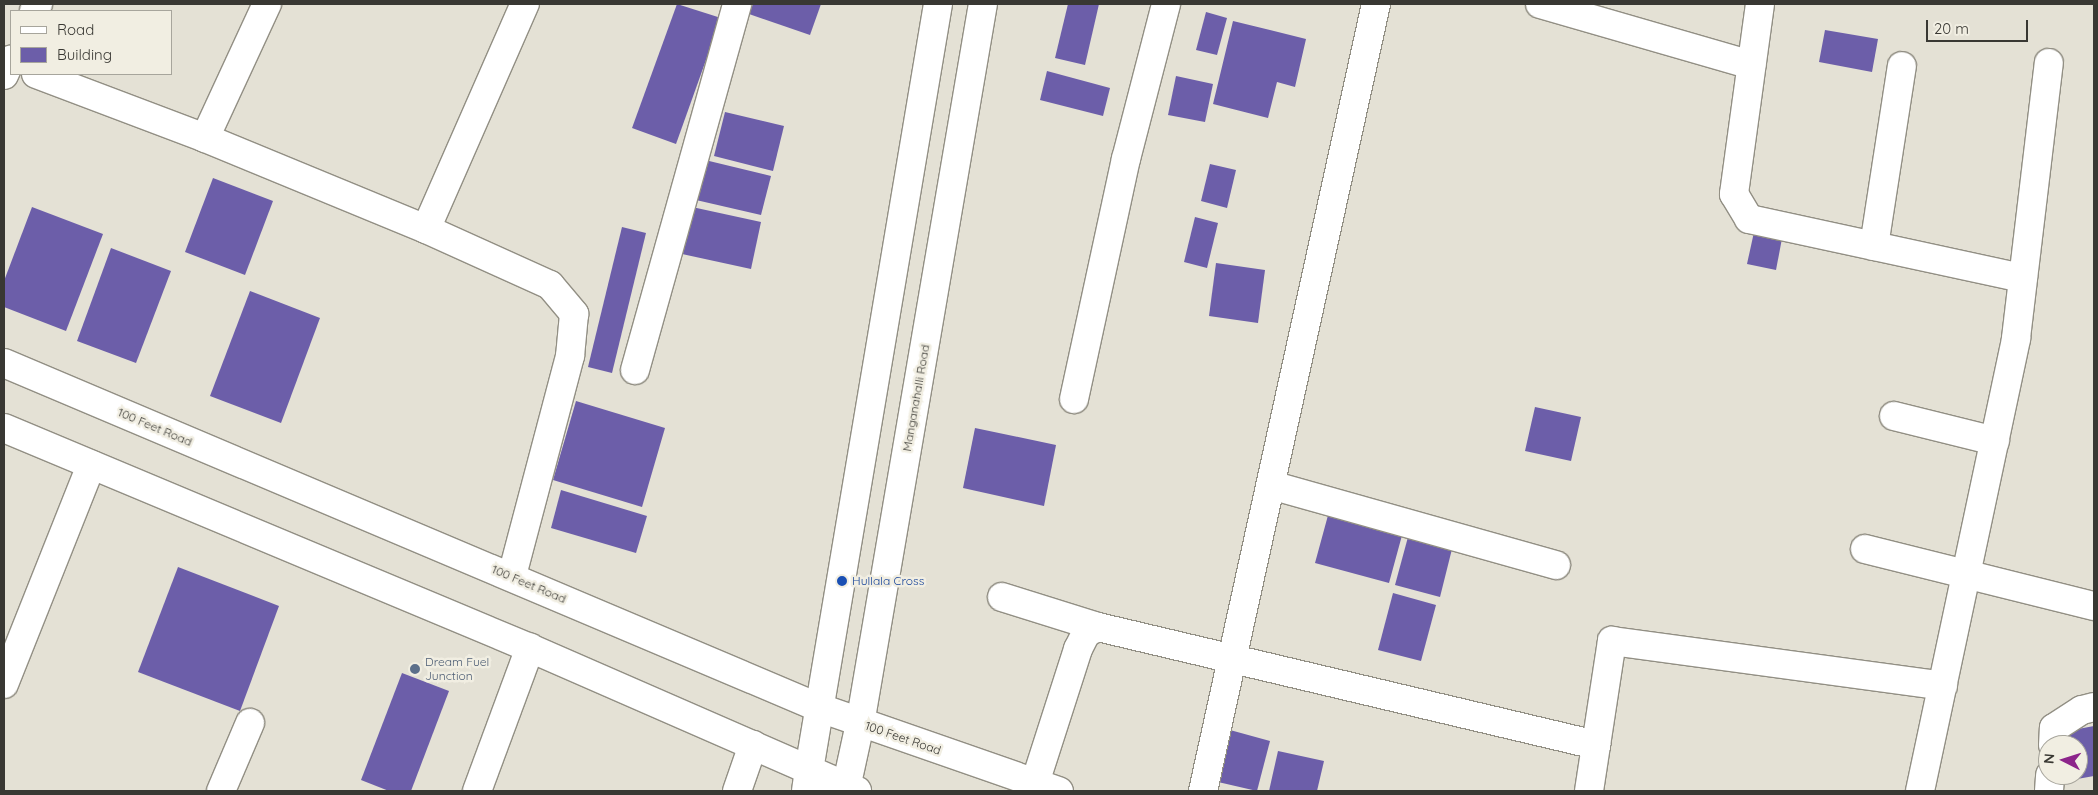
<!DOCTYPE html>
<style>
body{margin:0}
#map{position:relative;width:2098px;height:795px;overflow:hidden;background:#e4e1d5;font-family:Quicksand,sans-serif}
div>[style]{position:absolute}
.building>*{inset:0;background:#6c5ea9}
.roads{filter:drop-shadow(1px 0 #928f84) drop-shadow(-1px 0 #928f84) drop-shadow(0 1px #928f84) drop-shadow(0 -1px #928f84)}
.minor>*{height:28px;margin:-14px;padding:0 14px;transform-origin:14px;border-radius:14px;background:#fff}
.major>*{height:28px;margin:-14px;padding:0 14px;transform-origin:14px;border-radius:14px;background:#fff}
.dots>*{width:14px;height:14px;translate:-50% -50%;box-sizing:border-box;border:2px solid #f1eee2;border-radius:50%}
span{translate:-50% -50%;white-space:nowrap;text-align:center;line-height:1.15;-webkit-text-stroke:5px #f1eee2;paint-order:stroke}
.street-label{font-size:12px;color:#393833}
.transit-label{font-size:12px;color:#164399}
.left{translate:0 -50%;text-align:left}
.service-label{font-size:12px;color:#4e5e75}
.frame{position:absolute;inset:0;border:5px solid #393833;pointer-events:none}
.legend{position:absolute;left:10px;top:10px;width:162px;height:65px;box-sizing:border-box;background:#f1eee2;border:1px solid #a7a59c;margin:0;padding:6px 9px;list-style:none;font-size:15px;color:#393833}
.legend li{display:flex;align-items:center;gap:10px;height:25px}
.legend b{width:25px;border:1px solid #a7a59c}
.north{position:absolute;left:2038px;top:735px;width:50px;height:50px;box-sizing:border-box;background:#f1eee2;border:1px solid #a7a59c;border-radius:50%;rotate:275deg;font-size:14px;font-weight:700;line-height:20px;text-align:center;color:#393833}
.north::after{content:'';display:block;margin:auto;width:18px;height:22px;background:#8c248a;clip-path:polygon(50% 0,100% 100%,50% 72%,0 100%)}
.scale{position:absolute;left:1926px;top:20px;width:102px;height:22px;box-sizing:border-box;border:2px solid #393833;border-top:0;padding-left:6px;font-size:15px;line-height:18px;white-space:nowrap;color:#393833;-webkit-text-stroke:4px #f1eee2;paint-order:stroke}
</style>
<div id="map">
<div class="building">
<i style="clip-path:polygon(677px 4px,721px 18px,676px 144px,632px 128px)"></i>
<i style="clip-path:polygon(753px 4px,821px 4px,810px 35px,749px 14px)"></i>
<i style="clip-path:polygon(1068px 4px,1099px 4px,1085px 65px,1055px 58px)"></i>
<i style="clip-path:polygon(1206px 12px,1227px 18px,1217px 55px,1196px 50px)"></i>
<i style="clip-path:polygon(1233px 21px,1306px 39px,1295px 87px,1277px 82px,1268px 118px,1213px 104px)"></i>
<i style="clip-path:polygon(1825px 30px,1878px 39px,1872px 72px,1819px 62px)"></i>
<i style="clip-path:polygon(1047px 71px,1110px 88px,1103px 116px,1040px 100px)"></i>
<i style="clip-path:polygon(1176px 76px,1213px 84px,1205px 122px,1168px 115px)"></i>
<i style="clip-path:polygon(725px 112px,784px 126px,773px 171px,714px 156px)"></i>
<i style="clip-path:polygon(705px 160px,771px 176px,761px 215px,696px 200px)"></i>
<i style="clip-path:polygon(1210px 164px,1236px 170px,1227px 208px,1201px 201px)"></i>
<i style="clip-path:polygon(213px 178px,273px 201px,245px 275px,185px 252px)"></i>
<i style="clip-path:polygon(32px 207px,103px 234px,66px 331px,4px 307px,4px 281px)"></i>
<i style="clip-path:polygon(692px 207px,761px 222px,751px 269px,682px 254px)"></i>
<i style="clip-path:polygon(1195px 217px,1218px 223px,1207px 268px,1184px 262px)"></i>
<i style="clip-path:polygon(1756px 223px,1784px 228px,1776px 270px,1747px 264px)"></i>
<i style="clip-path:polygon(622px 227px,646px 233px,612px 373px,588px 367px)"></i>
<i style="clip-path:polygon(111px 248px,171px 271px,136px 363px,77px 341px)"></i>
<i style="clip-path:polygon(1216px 263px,1265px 270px,1258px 323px,1209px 316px)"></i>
<i style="clip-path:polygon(250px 291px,320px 318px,281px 423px,210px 396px)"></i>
<i style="clip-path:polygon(576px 401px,665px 428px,642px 507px,553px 480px)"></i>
<i style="clip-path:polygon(1535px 407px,1581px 417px,1571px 461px,1525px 451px)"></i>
<i style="clip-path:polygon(975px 428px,1056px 445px,1044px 506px,963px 488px)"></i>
<i style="clip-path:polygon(561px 490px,647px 516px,636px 553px,551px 528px)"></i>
<i style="clip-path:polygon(1330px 508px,1404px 528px,1389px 583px,1315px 563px)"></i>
<i style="clip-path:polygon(1408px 537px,1452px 549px,1440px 597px,1395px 585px)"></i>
<i style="clip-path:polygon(178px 567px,279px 606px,240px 711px,138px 672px)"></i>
<i style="clip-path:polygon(1393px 593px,1436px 605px,1421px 661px,1378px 650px)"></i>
<i style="clip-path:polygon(402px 673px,449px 691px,411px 791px,389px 791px,361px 780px)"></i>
<i style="clip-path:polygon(2094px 726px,2094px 776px,2066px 781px,2065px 775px,2078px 775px,2078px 745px,2059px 745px,2057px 733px)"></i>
<i style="clip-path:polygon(1230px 730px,1270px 741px,1257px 791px,1218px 782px)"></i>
<i style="clip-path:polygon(1278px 751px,1324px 761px,1317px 791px,1269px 791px)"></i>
</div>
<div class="roads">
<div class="minor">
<i style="left:1540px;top:4px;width:220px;rotate:16.1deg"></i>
<i style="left:1760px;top:4px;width:192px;rotate:97.8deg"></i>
<i style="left:1734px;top:194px;width:29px;rotate:59deg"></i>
<i style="left:1749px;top:219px;width:280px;rotate:12.2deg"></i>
<i style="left:34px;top:11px;width:8px;rotate:-60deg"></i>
<i style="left:36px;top:74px;width:181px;rotate:20.7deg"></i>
<i style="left:205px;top:138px;width:239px;rotate:22.4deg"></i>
<i style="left:426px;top:229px;width:136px;rotate:24.3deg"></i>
<i style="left:550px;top:285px;width:38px;rotate:50deg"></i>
<i style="left:574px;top:314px;width:42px;rotate:95.4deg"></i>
<i style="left:570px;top:356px;width:228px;rotate:104.8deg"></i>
<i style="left:4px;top:75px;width:17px;rotate:-66deg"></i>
<i style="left:205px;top:138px;width:148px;rotate:-65.2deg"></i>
<i style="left:426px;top:229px;width:246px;rotate:-66.3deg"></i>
<i style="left:1874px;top:246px;width:182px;rotate:-81.2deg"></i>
<i style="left:635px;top:370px;width:380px;rotate:-74.4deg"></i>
<i style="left:1074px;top:399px;width:246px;rotate:-77.8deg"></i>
<i style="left:1126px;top:159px;width:160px;rotate:-75.5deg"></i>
<i style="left:1894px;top:416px;width:104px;rotate:13.9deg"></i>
<i style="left:1271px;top:485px;width:296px;rotate:15.7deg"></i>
<i style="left:1865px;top:549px;width:236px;rotate:14deg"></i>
<i style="left:1002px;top:597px;width:101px;rotate:17.4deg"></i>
<i style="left:1098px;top:627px;width:512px;rotate:13.33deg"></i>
<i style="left:4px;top:684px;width:236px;rotate:-68.3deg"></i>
<i style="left:2053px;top:745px;width:17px;rotate:-87deg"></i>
<i style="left:2054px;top:728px;width:33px;rotate:-33deg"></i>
<i style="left:2082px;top:710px;width:12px;rotate:-14deg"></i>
<i style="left:1035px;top:783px;width:141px;rotate:-72.2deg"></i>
<i style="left:1078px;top:649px;width:18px;rotate:-63deg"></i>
<i style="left:1086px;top:633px;width:13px;rotate:-27deg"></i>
<i style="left:221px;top:791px;width:74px;rotate:-66.9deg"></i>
<i style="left:477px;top:791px;width:153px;rotate:-69.7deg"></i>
<i style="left:737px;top:791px;width:49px;rotate:-70.8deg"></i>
<i style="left:806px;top:791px;width:21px;rotate:-82deg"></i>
<i style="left:1203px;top:791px;width:806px;rotate:-77.6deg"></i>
<i style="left:1589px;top:791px;width:152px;rotate:-81.3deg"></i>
<i style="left:1612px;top:641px;width:334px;rotate:7.7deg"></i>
<i style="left:1920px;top:791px;width:463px;rotate:-78deg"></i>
<i style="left:2016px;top:338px;width:277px;rotate:-83.2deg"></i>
<i style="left:2049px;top:791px;width:16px;rotate:-86deg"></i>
</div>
<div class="major">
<i style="left:4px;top:363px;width:886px;rotate:22.92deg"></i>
<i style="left:820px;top:708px;width:253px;rotate:19.2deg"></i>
<i style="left:4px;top:428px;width:570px;rotate:22.7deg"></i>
<i style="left:530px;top:648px;width:357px;rotate:23.6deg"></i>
<i style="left:809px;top:770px;width:777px;rotate:-80.44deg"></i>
<i style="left:846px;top:788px;width:66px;rotate:-77.7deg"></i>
<i style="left:860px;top:724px;width:730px;rotate:-80.31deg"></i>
</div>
</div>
<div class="dots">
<i style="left:842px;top:581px;background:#1a4fb4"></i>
<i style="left:415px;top:669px;background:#5c6f8a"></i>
</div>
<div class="street-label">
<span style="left:916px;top:398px;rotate:-80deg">Manganahalli Road</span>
<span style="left:155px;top:427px;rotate:23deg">100 Feet Road</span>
<span style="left:529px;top:584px;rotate:23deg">100 Feet Road</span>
<span style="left:903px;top:738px;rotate:19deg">100 Feet Road</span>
</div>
<div class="transit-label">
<span class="left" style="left:852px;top:581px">Hullala Cross</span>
</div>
<div class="service-label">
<span class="left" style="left:425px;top:669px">Dream Fuel<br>Junction</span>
</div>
<div class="frame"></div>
<ul class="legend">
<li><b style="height:6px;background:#fff"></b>Road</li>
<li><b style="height:14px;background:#6c5ea9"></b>Building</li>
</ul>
<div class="north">N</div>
<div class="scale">20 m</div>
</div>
